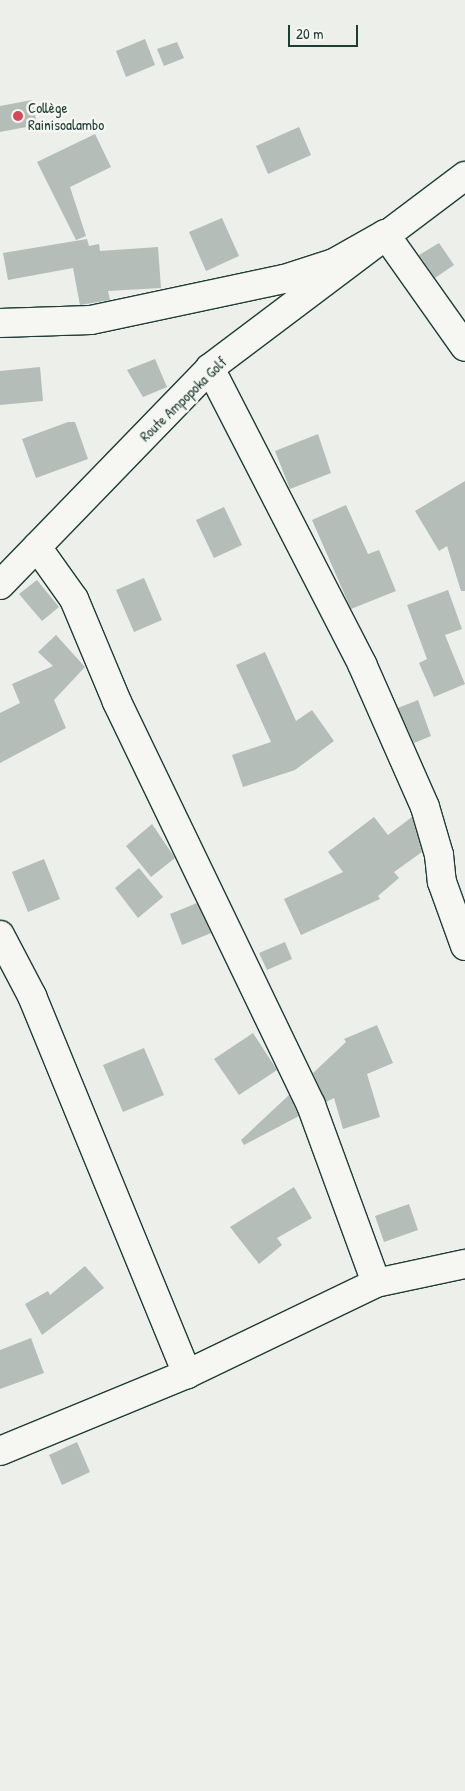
<!DOCTYPE html>
<meta charset="utf-8">
<style>
body{margin:0}
#map{position:relative;width:465px;height:1791px;overflow:hidden;background:#edefea;font-family:"Patrick Hand",sans-serif}
div>[style]{position:absolute}
.building>*{inset:0;background:#b4bdb8}
.roads{filter:drop-shadow(1px 0 #1f3d34) drop-shadow(-1px 0 #1f3d34) drop-shadow(0 1px #1f3d34) drop-shadow(0 -1px #1f3d34)}
.minor>*{height:28px;margin:-14px;padding:0 14px;transform-origin:14px;border-radius:14px;background:#f6f6f2}
.dots>*{width:14px;height:14px;translate:-50% -50%;box-sizing:border-box;border:2px solid #f6f6f2;border-radius:50%}
span{translate:-50% -50%;white-space:nowrap;text-align:center;line-height:1.15;-webkit-text-stroke:5px #f6f6f2;paint-order:stroke}
.poi-label{font-size:15px;color:#1f3d34}
.left{translate:0 -50%;text-align:left}
.street-label{font-size:15px;color:#1f3d34}
.scale{position:absolute;left:288px;top:25px;width:70px;height:22px;box-sizing:border-box;border:2px solid #1f3d34;border-top:0;padding-left:6px;font-size:15px;line-height:18px;white-space:nowrap;color:#1f3d34;-webkit-text-stroke:4px #f6f6f2;paint-order:stroke}
</style>
<div id="map">
<div class="building">
<i style="clip-path:polygon(145px 39px,155px 65px,126px 77px,116px 51px)"></i>
<i style="clip-path:polygon(177px 42px,184px 58px,164px 66px,157px 49px)"></i>
<i style="clip-path:polygon(32px 100px,37px 125px,0 132px,0 106px)"></i>
<i style="clip-path:polygon(299px 127px,311px 155px,268px 174px,256px 146px)"></i>
<i style="clip-path:polygon(95px 134px,111px 167px,70px 187px,86px 236px,76px 240px,37px 162px)"></i>
<i style="clip-path:polygon(222px 218px,239px 256px,206px 271px,189px 232px)"></i>
<i style="clip-path:polygon(87px 239px,89px 246px,99px 244px,100px 251px,158px 247px,161px 288px,108px 291px,110px 300px,80px 305px,73px 268px,8px 280px,3px 253px)"></i>
<i style="clip-path:polygon(439px 243px,454px 265px,435px 278px,419px 255px)"></i>
<i style="clip-path:polygon(155px 359px,167px 387px,143px 397px,127px 370px)"></i>
<i style="clip-path:polygon(40px 367px,43px 401px,0 405px,0 371px)"></i>
<i style="clip-path:polygon(68px 422px,75px 422px,88px 459px,36px 478px,22px 439px)"></i>
<i style="clip-path:polygon(318px 434px,331px 473px,290px 489px,275px 451px)"></i>
<i style="clip-path:polygon(465px 481px,465px 591px,461px 591px,447px 546px,439px 551px,415px 511px)"></i>
<i style="clip-path:polygon(346px 505px,368px 554px,379px 550px,396px 591px,351px 609px,312px 520px)"></i>
<i style="clip-path:polygon(224px 507px,242px 545px,214px 558px,196px 520px)"></i>
<i style="clip-path:polygon(144px 578px,162px 620px,134px 632px,116px 590px)"></i>
<i style="clip-path:polygon(37px 580px,59px 607px,42px 621px,19px 594px)"></i>
<i style="clip-path:polygon(448px 590px,462px 629px,445px 635px,465px 684px,434px 697px,419px 663px,427px 659px,407px 605px)"></i>
<i style="clip-path:polygon(56px 635px,85px 667px,54px 700px,66px 728px,0 763px,0 713px,20px 703px,12px 684px,53px 666px,38px 652px)"></i>
<i style="clip-path:polygon(265px 652px,296px 721px,312px 710px,334px 741px,295px 770px,243px 787px,232px 755px,271px 742px,236px 665px)"></i>
<i style="clip-path:polygon(418px 700px,431px 736px,414px 743px,398px 708px)"></i>
<i style="clip-path:polygon(374px 817px,388px 835px,412px 817px,422px 852px,394px 872px,399px 878px,378px 896px,380px 899px,301px 935px,284px 899px,343px 872px,328px 852px)"></i>
<i style="clip-path:polygon(152px 824px,175px 858px,151px 877px,126px 846px)"></i>
<i style="clip-path:polygon(44px 859px,60px 899px,28px 912px,12px 872px)"></i>
<i style="clip-path:polygon(139px 868px,163px 897px,138px 918px,115px 888px)"></i>
<i style="clip-path:polygon(197px 903px,211px 933px,182px 945px,170px 914px)"></i>
<i style="clip-path:polygon(285px 942px,292px 959px,267px 970px,259px 953px)"></i>
<i style="clip-path:polygon(377px 1025px,393px 1063px,367px 1074px,380px 1117px,343px 1129px,334px 1098px,326px 1102px,313px 1073px,346px 1042px,344px 1039px)"></i>
<i style="clip-path:polygon(253px 1033px,277px 1070px,239px 1095px,214px 1059px)"></i>
<i style="clip-path:polygon(144px 1048px,164px 1095px,123px 1112px,103px 1065px)"></i>
<i style="clip-path:polygon(289px 1095px,299px 1116px,244px 1145px,241px 1140px)"></i>
<i style="clip-path:polygon(294px 1187px,312px 1218px,277px 1238px,282px 1245px,259px 1264px,230px 1227px)"></i>
<i style="clip-path:polygon(409px 1204px,418px 1230px,384px 1242px,375px 1216px)"></i>
<i style="clip-path:polygon(85px 1266px,104px 1288px,42px 1335px,25px 1304px,48px 1291px,50px 1295px)"></i>
<i style="clip-path:polygon(31px 1338px,44px 1373px,0 1389px,0 1350px)"></i>
<i style="clip-path:polygon(77px 1442px,90px 1472px,62px 1485px,49px 1455px)"></i>
</div>
<div class="roads">
<div class="minor">
<i style="left:0;top:323px;width:91px;rotate:-1.9deg"></i>
<i style="left:91px;top:320px;width:197px;rotate:-12deg"></i>
<i style="left:284px;top:279px;width:52px;rotate:-17.7deg"></i>
<i style="left:334px;top:263px;width:59px;rotate:-29.6deg"></i>
<i style="left:385px;top:234px;width:138px;rotate:54.7deg"></i>
<i style="left:210px;top:368px;width:333px;rotate:62.8deg"></i>
<i style="left:362px;top:664px;width:156px;rotate:66.2deg"></i>
<i style="left:425px;top:807px;width:50px;rotate:73.7deg"></i>
<i style="left:439px;top:855px;width:27px;rotate:84deg"></i>
<i style="left:442px;top:882px;width:68px;rotate:70.2deg"></i>
<i style="left:37px;top:547px;width:64px;rotate:54.6deg"></i>
<i style="left:74px;top:599px;width:112px;rotate:67.3deg"></i>
<i style="left:117px;top:702px;width:447px;rotate:64.3deg"></i>
<i style="left:311px;top:1105px;width:189px;rotate:69.9deg"></i>
<i style="left:0;top:585px;width:302px;rotate:-45.9deg"></i>
<i style="left:210px;top:368px;width:319px;rotate:-37deg"></i>
<i style="left:0;top:935px;width:69px;rotate:62.3deg"></i>
<i style="left:32px;top:996px;width:409px;rotate:67.7deg"></i>
<i style="left:0;top:1451px;width:202px;rotate:-22.4deg"></i>
<i style="left:187px;top:1374px;width:210px;rotate:-25.7deg"></i>
<i style="left:376px;top:1283px;width:91px;rotate:-12.1deg"></i>
</div>
</div>
<div class="dots">
<i style="left:18px;top:116px;background:#d1495b"></i>
</div>
<div class="poi-label">
<span class="left" style="left:28px;top:116px">Collège<br>Rainisoalambo</span>
</div>
<div class="street-label">
<span style="left:183px;top:399px;rotate:-44deg">Route Ampopoka Golf</span>
</div>
<div class="scale">20 m</div>
</div>
